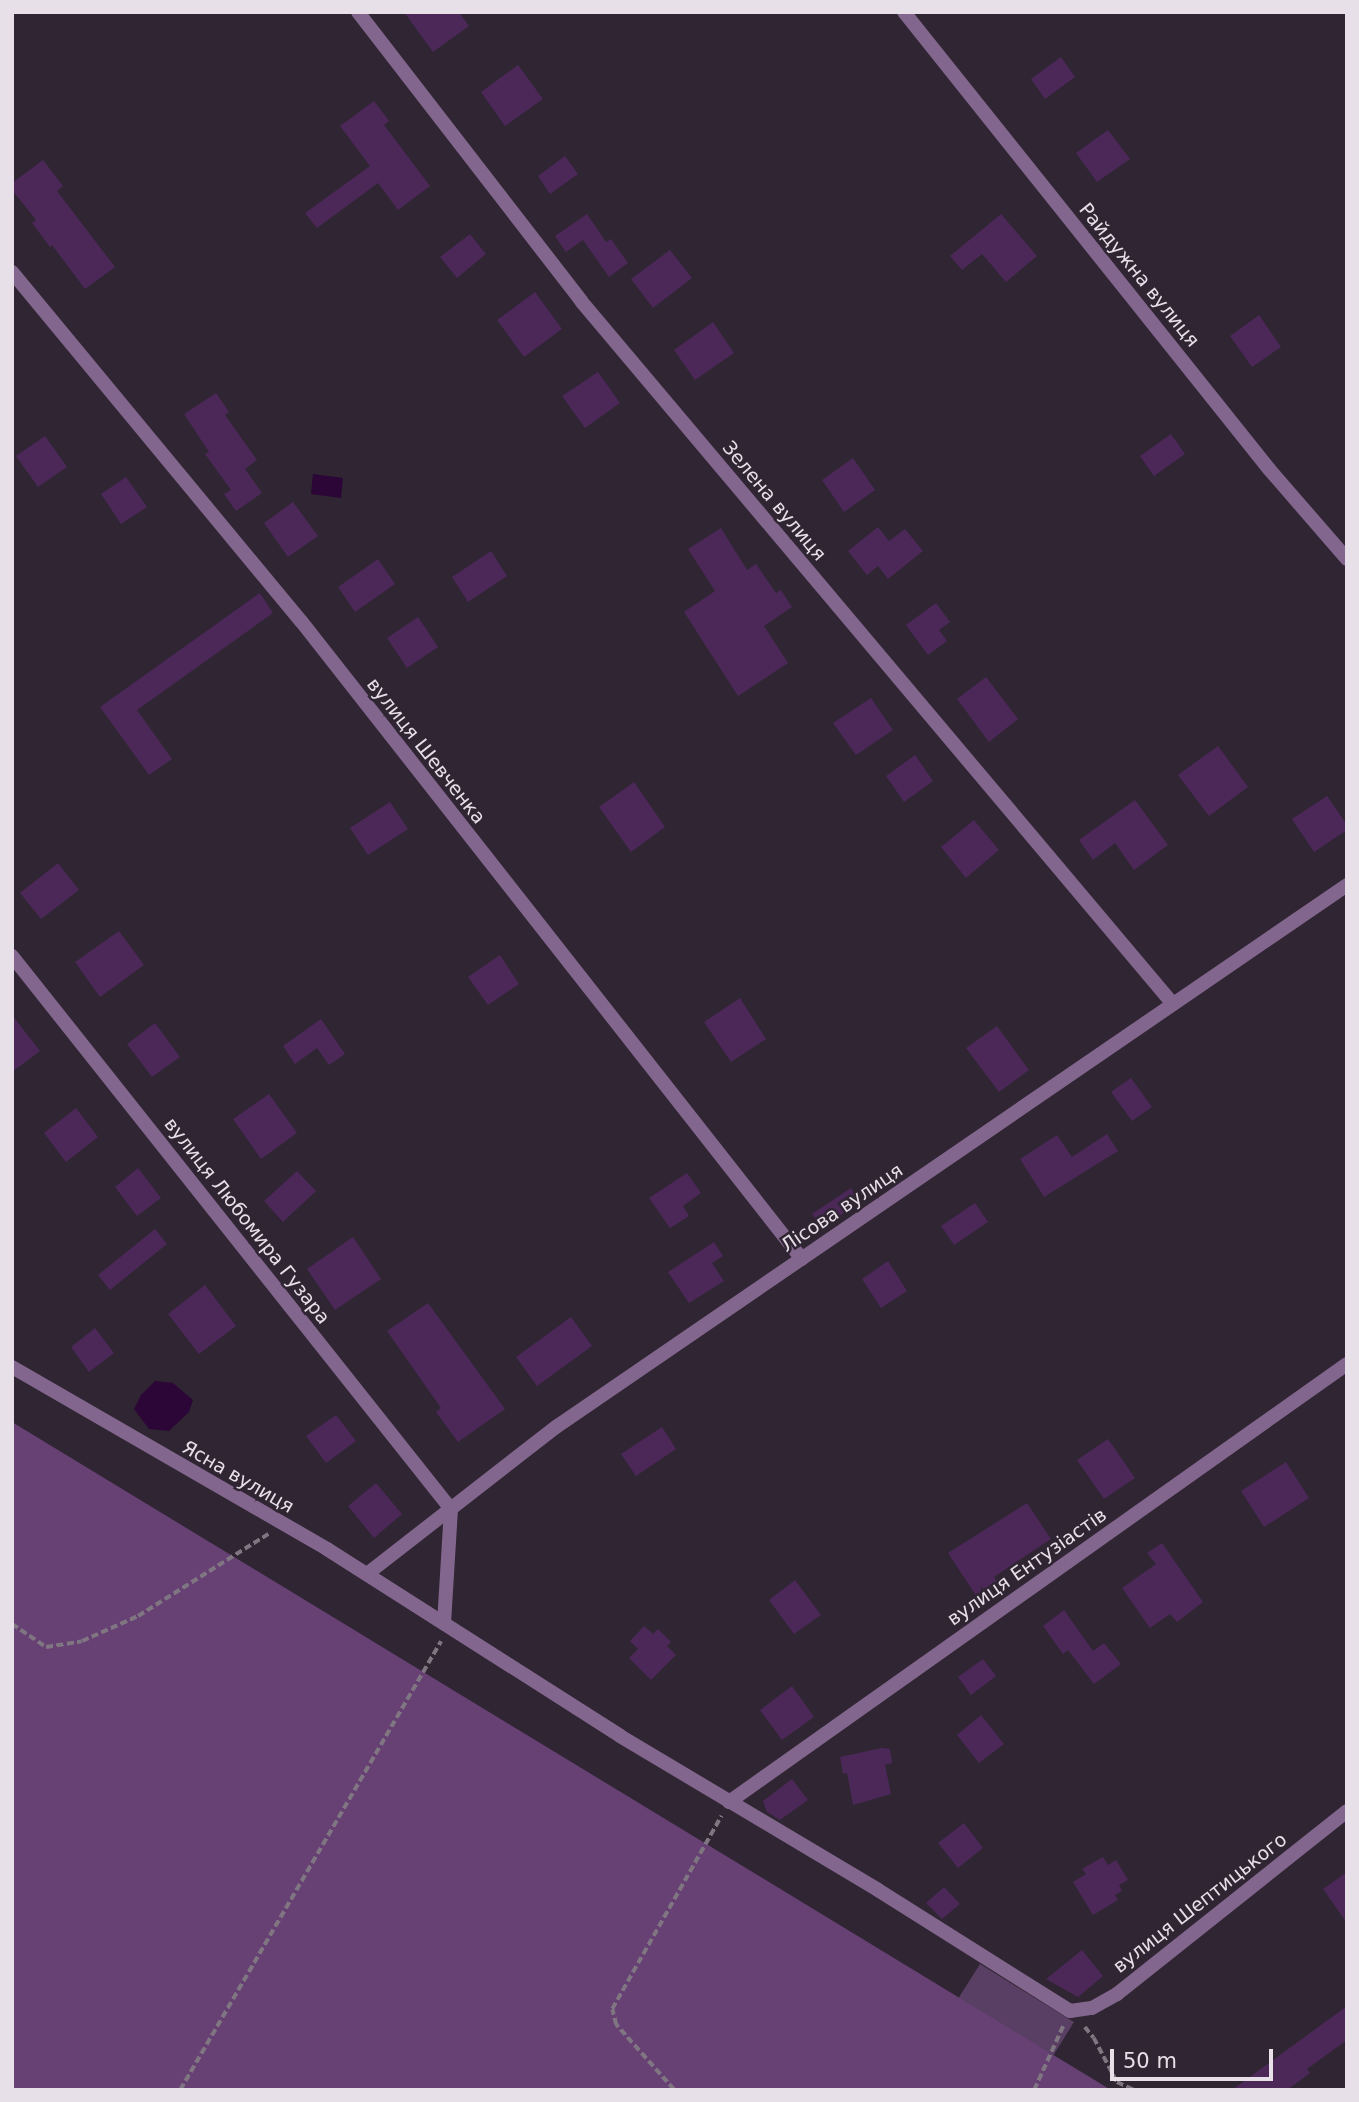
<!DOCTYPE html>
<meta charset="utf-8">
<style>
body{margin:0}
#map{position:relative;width:1359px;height:2102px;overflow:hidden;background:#2f2533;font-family:"DejaVu Sans",sans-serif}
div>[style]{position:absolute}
.green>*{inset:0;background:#593f63}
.forest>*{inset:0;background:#674174}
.water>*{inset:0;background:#2b0636}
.building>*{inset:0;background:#4c2859}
.path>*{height:3.5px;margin-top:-1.75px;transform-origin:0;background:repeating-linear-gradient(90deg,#7f7682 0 7px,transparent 0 10.5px)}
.minor>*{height:14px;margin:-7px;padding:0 7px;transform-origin:7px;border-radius:7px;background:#83668d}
span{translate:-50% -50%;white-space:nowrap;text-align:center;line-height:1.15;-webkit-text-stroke:5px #2f2533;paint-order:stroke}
.street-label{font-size:19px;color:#e7e0e9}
.frame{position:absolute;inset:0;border:14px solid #e7e0e9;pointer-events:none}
.scale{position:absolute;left:1110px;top:2049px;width:163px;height:32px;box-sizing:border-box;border:4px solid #e7e0e9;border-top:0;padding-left:9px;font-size:21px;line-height:24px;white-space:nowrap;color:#e7e0e9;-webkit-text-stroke:5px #2f2533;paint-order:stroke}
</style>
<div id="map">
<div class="green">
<i style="clip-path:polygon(980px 1964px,1074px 2022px,1032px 2090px,927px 2048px)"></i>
</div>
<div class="forest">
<i style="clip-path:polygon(12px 1422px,1111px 2090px,12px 2090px)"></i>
</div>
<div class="water">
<i style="clip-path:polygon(313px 474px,343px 478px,341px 498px,311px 494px)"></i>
<i style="clip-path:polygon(155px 1381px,173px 1383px,193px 1400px,189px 1412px,169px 1431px,149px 1429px,134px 1409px,141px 1395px)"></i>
</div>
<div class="building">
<i style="clip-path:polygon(404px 12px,459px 12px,469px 26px,433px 52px)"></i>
<i style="clip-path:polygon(1061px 57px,1075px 77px,1045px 99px,1031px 79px)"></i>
<i style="clip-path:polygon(518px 65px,543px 99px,505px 126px,481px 92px)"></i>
<i style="clip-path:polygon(374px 101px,389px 121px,384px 125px,430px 186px,398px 210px,378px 183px,317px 228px,305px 213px,370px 166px,340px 126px)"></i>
<i style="clip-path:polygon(1108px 130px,1130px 159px,1097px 182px,1076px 153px)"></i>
<i style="clip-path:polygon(565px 156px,578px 174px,550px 194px,538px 176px)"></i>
<i style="clip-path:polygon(43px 160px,63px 186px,57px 191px,115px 267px,85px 289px,52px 245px,50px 247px,32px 223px,36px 220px,12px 190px,12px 183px)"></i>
<i style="clip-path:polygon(587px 214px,606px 242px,611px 239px,628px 263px,609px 277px,583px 240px,566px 252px,555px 236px)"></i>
<i style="clip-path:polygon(1001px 214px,1037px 256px,1006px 282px,982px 254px,962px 270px,950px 256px)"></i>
<i style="clip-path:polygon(470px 234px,486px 254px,457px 278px,440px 257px)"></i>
<i style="clip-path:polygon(670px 250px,692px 278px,653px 308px,631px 279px)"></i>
<i style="clip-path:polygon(535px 292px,562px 329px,524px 357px,497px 320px)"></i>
<i style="clip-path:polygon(1259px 315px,1281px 347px,1252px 367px,1230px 336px)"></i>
<i style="clip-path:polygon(713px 322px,734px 353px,695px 380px,674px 350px)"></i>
<i style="clip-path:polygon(598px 372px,620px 403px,585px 428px,562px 396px)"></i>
<i style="clip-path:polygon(216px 393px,229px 412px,225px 415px,257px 460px,245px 469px,262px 493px,236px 511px,224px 494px,231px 490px,205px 454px,209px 452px,184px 414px)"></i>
<i style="clip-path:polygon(1171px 434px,1185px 454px,1154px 476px,1140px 456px)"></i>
<i style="clip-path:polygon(45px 436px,67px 467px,38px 487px,16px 456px)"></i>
<i style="clip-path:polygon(853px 458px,875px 490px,844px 512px,822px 480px)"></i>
<i style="clip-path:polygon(126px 477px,147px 507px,121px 524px,101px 494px)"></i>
<i style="clip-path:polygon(293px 502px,318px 536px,288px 557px,264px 523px)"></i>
<i style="clip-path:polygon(878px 527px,889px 541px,905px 529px,923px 551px,888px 579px,878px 566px,867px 575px,848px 551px)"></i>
<i style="clip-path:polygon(721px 528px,747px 570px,756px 564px,776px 593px,781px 590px,792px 607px,764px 626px,788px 663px,738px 696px,684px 612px,715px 591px,688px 549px)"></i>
<i style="clip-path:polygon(491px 551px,507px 576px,468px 602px,452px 577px)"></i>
<i style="clip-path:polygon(378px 559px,395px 584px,355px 612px,338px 587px)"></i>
<i style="clip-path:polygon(260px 593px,273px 613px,137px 710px,172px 759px,149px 775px,100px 707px)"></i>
<i style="clip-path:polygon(936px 603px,950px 622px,939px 630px,947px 641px,928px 655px,906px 625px)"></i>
<i style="clip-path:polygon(418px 617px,438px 647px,407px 668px,387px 638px)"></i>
<i style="clip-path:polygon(986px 677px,1018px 719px,989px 742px,957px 699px)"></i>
<i style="clip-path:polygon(871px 698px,893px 730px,856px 755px,833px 723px)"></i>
<i style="clip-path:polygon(1218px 746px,1248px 787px,1209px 816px,1178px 775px)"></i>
<i style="clip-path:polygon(915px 755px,933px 781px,904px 802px,886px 776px)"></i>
<i style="clip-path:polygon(634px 782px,665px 827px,631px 852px,599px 807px)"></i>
<i style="clip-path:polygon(1327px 796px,1347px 825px,1347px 830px,1314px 852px,1292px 819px)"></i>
<i style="clip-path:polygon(1135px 800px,1168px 845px,1134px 870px,1115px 843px,1093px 860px,1079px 840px)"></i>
<i style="clip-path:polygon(390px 802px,408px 829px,368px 855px,350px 828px)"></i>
<i style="clip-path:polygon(974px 820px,999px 850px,966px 878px,941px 847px)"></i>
<i style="clip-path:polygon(58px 863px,79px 890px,41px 919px,20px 893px)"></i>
<i style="clip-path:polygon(119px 931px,144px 965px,100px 997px,75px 962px)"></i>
<i style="clip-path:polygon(500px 955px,519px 984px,488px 1005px,468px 977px)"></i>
<i style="clip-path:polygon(740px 998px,766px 1039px,731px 1062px,704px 1022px)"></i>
<i style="clip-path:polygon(12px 1015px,40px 1051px,12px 1072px)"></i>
<i style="clip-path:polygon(321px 1019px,345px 1054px,329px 1065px,317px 1048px,295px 1064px,283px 1046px)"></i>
<i style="clip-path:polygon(155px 1023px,180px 1057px,152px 1077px,127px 1044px)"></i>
<i style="clip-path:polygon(997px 1026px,1029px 1070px,999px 1092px,966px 1048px)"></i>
<i style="clip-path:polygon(1131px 1078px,1152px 1107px,1132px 1121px,1111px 1092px)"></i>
<i style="clip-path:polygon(269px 1094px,297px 1133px,261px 1159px,233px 1119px)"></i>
<i style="clip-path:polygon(76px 1108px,98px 1137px,66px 1162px,44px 1133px)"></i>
<i style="clip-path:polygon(1107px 1134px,1118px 1151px,1044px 1197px,1020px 1159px,1057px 1135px,1072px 1157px)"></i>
<i style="clip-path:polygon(138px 1168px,161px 1198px,137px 1216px,115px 1187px)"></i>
<i style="clip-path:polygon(297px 1171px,316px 1191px,283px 1222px,264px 1201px)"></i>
<i style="clip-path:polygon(687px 1173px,701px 1193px,683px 1206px,689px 1216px,670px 1228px,649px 1198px)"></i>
<i style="clip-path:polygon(851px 1188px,860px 1202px,822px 1228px,812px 1214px)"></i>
<i style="clip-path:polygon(975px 1203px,988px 1222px,954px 1245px,941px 1226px)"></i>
<i style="clip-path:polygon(155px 1229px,167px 1244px,110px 1290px,98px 1275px)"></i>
<i style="clip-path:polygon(353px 1237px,381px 1279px,335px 1310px,307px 1269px)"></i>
<i style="clip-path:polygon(714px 1242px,723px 1256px,712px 1263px,724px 1281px,689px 1303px,668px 1272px)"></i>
<i style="clip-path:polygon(888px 1261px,907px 1291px,881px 1308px,862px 1279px)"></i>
<i style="clip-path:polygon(205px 1285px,236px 1326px,199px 1354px,168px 1314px)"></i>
<i style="clip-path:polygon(428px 1303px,505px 1409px,458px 1442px,436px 1412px,441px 1408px,387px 1331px)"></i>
<i style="clip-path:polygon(571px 1317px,592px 1346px,537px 1386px,516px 1357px)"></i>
<i style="clip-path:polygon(95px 1328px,114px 1353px,89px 1372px,71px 1347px)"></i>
<i style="clip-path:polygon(336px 1415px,356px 1441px,326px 1463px,306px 1436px)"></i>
<i style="clip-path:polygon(662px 1427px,676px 1449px,636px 1476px,621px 1454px)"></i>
<i style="clip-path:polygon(1108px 1439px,1135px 1478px,1104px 1499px,1077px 1460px)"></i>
<i style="clip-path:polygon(1286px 1462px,1309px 1498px,1264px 1527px,1241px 1491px)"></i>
<i style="clip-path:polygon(376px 1483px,402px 1514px,374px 1538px,348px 1506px)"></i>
<i style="clip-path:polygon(1027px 1503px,1051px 1539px,994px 1577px,998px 1583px,977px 1597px,948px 1553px)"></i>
<i style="clip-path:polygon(1162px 1543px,1203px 1602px,1177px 1622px,1170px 1614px,1150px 1628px,1122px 1588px,1156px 1564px,1147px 1553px)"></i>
<i style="clip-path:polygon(795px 1580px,821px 1615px,794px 1634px,769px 1600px)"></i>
<i style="clip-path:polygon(1064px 1610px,1093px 1651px,1104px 1643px,1121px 1664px,1094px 1684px,1068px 1650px,1063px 1654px,1043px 1626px)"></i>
<i style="clip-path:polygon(644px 1626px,653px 1634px,658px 1629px,671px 1642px,667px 1646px,676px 1655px,651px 1680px,629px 1658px,638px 1649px,630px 1641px)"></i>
<i style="clip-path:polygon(983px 1659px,996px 1676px,971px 1695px,958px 1677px)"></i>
<i style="clip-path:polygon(792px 1686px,814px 1717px,782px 1740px,760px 1710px)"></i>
<i style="clip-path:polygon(981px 1715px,1004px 1744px,979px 1763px,957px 1735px)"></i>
<i style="clip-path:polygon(882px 1748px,890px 1749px,892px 1763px,885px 1765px,891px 1794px,853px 1805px,847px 1773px,843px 1774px,840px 1757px)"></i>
<i style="clip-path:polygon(792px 1779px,808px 1800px,780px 1820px,767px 1812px,763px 1801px)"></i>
<i style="clip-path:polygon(964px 1823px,983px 1848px,958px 1868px,938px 1843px)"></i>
<i style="clip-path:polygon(1103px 1857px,1108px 1865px,1116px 1860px,1128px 1880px,1119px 1885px,1122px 1891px,1115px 1895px,1118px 1900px,1093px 1915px,1073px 1882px,1086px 1874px,1082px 1869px)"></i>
<i style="clip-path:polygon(1347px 1872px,1347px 1923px,1323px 1889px)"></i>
<i style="clip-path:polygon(944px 1887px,960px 1904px,942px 1919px,926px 1903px)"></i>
<i style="clip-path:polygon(1082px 1950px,1103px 1976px,1078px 1997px,1046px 1979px)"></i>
<i style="clip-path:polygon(1347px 2006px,1347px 2040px,1307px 2069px,1310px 2073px,1287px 2090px,1232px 2090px)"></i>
</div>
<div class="path">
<i style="left:12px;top:1624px;width:41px;rotate:34.1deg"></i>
<i style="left:46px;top:1647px;width:36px;rotate:-9deg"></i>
<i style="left:82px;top:1641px;width:61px;rotate:-24.1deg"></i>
<i style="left:138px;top:1616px;width:154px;rotate:-32.2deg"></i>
<i style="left:1085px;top:2027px;width:14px;rotate:51deg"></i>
<i style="left:1094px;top:2038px;width:50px;rotate:62.4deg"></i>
<i style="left:1117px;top:2082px;width:19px;rotate:25deg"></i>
<i style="left:180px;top:2090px;width:519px;rotate:-59.83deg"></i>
<i style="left:674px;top:2090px;width:87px;rotate:-131.7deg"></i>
<i style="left:616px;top:2025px;width:16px;rotate:-104deg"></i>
<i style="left:612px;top:2009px;width:222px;rotate:-60.5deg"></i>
<i style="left:1034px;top:2090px;width:70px;rotate:-65.6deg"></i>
</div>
<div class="minor">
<i style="left:358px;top:12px;width:365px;rotate:52.3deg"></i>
<i style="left:581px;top:301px;width:919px;rotate:49.9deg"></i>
<i style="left:904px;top:12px;width:585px;rotate:51.39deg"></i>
<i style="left:1269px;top:469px;width:119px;rotate:49.1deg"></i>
<i style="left:12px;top:272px;width:453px;rotate:50.4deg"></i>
<i style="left:301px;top:621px;width:811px;rotate:51.86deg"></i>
<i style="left:12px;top:956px;width:706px;rotate:51.56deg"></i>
<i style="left:451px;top:1509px;width:113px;rotate:93.5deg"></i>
<i style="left:12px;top:1367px;width:364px;rotate:30deg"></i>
<i style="left:327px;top:1549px;width:348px;rotate:32.5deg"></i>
<i style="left:620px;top:1736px;width:300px;rotate:30.8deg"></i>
<i style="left:878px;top:1890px;width:227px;rotate:32.2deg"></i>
<i style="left:1070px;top:2011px;width:22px;rotate:-8deg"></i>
<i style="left:1092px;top:2008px;width:29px;rotate:-29deg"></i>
<i style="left:1117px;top:1994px;width:294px;rotate:-38.5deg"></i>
<i style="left:367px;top:1574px;width:239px;rotate:-37.9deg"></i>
<i style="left:556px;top:1427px;width:959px;rotate:-34.42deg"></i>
<i style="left:729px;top:1802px;width:757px;rotate:-35.33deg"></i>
</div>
<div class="street-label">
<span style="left:1139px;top:275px;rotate:51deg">Райдужна вулиця</span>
<span style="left:774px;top:501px;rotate:50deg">Зелена вулиця</span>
<span style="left:426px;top:751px;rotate:52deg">вулиця Шевченка</span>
<span style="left:842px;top:1208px;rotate:-34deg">Лісова вулиця</span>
<span style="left:247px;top:1221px;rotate:52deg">вулиця Любомира Гузара</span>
<span style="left:238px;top:1477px;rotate:30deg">Ясна вулиця</span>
<span style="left:1027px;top:1567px;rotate:-35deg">вулиця Ентузіастів</span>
<span style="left:1200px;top:1903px;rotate:-38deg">вулиця Шептицького</span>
</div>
<div class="frame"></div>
<div class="scale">50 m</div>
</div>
